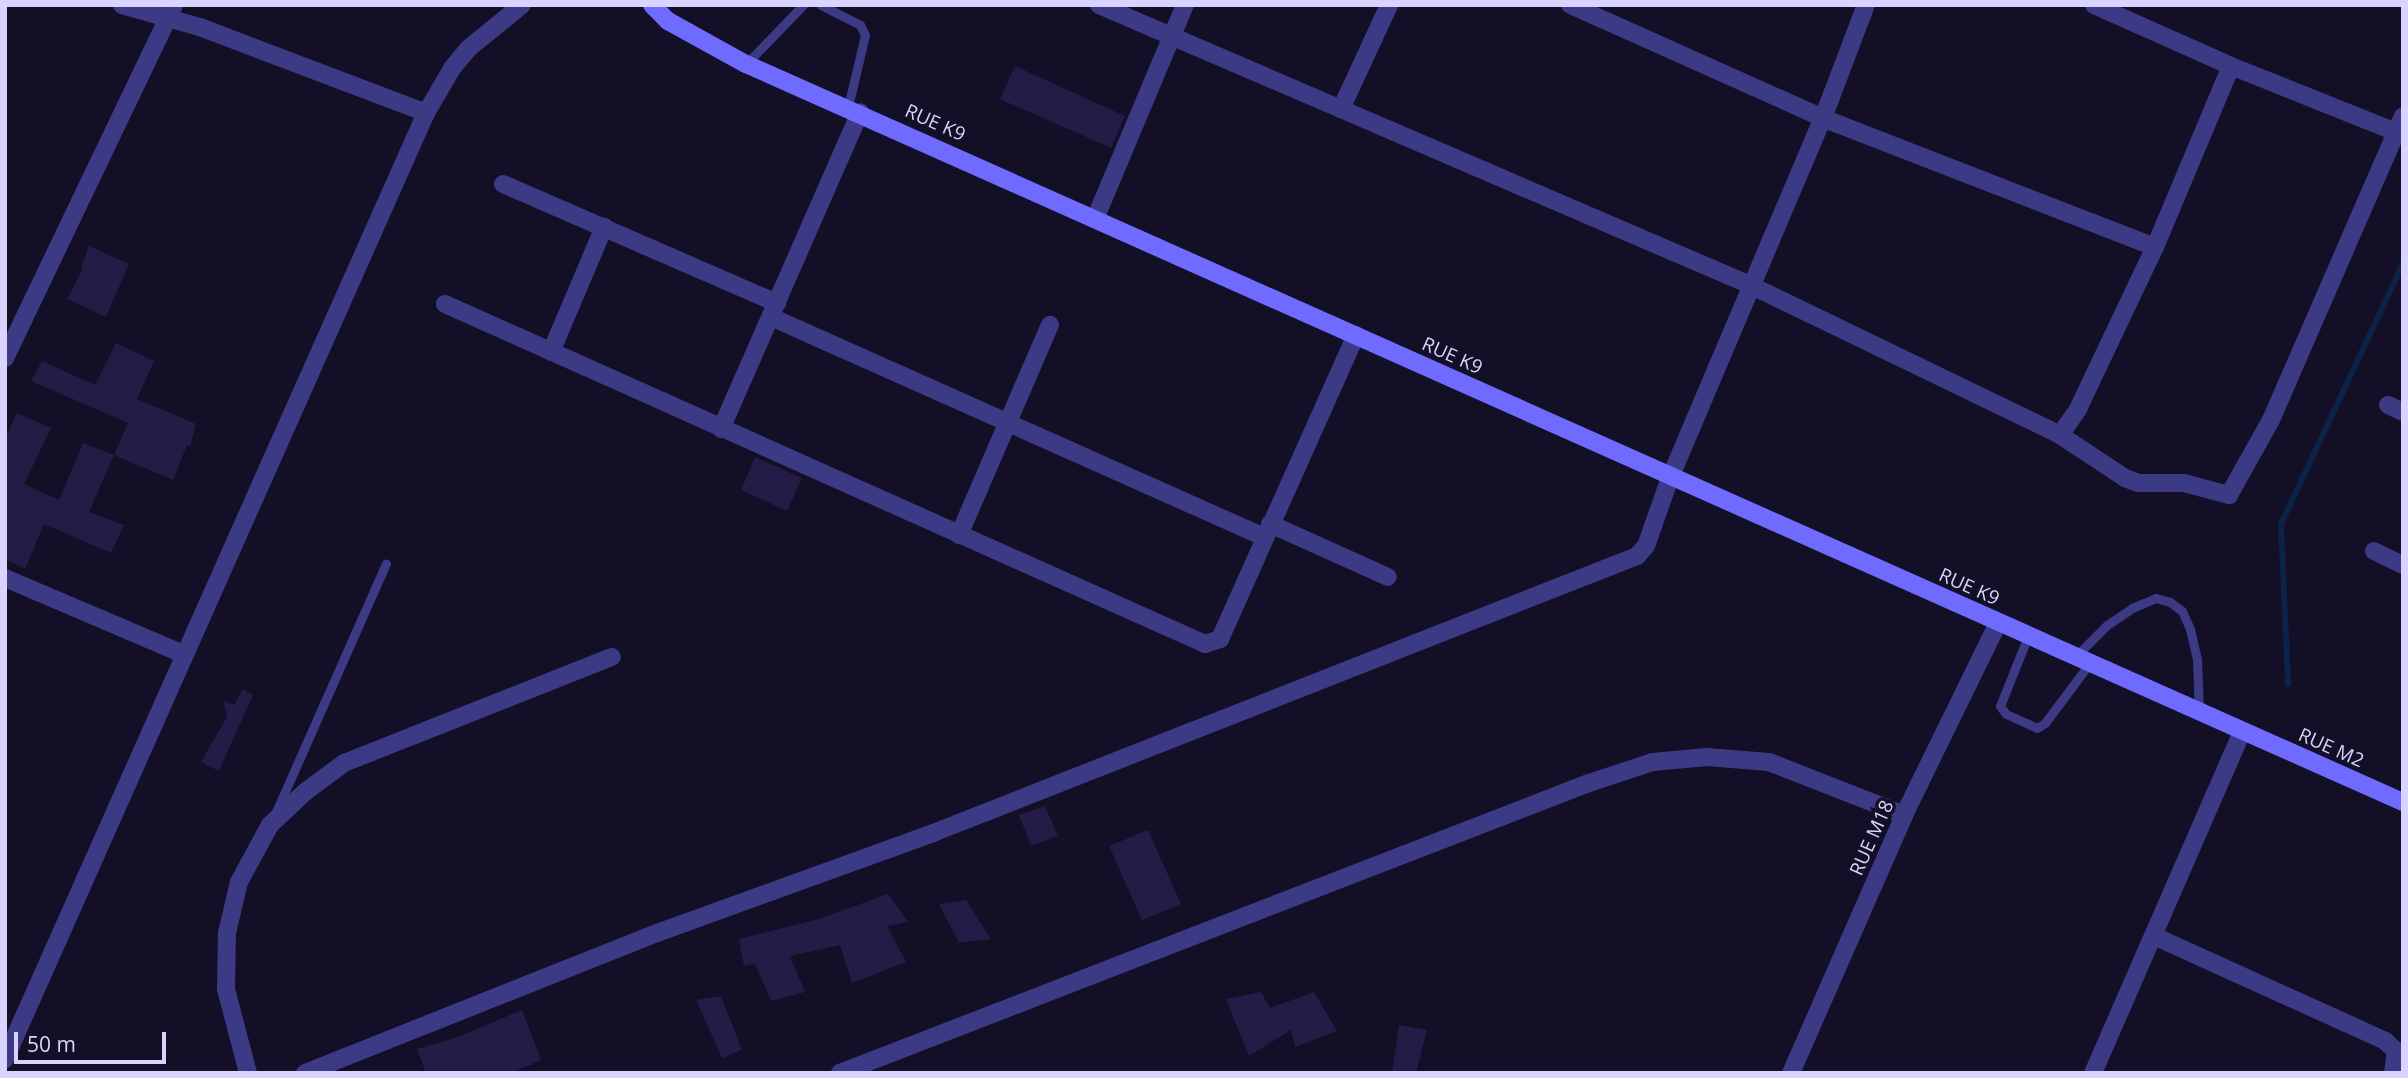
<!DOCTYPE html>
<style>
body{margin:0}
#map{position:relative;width:2408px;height:1078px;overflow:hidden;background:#130f26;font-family:"Open Sans",sans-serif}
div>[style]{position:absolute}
.stream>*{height:6px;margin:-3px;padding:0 3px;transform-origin:3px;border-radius:3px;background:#0c2248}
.building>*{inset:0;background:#241b47}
.lane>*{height:9px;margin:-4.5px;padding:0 4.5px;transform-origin:4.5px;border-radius:4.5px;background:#3d3a85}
.street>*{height:18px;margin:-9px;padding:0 9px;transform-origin:9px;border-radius:9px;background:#3d3a85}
.secondary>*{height:18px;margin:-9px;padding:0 9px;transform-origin:9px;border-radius:9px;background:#6f6bff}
span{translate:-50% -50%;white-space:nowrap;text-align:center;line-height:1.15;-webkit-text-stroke:7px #130f26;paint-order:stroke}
.street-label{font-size:19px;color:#d9d4ff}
.frame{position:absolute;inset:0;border:7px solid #d9d4ff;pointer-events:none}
.scale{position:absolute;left:14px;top:1032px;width:152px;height:32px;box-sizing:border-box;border:4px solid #d9d4ff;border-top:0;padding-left:9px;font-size:21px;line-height:24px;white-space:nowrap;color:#d9d4ff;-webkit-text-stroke:5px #130f26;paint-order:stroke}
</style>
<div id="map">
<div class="stream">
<i style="left:2288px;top:684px;width:160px;rotate:-92.5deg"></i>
<i style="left:2281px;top:524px;width:288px;rotate:-64.9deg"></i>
</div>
<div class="building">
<i style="clip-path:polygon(1015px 66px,1125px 116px,1111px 148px,1000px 99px)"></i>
<i style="clip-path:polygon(89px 246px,129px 264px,106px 317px,67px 299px,83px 268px,81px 267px)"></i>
<i style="clip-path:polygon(116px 343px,154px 361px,137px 399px,196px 424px,190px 446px,187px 445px,173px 480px,114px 455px,128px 423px,31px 381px,42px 361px,95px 385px)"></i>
<i style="clip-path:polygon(17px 413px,51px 428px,24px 484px,59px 500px,83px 443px,114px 455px,89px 512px,124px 525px,111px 553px,44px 524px,25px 569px,5px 559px,5px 438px)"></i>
<i style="clip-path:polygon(755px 457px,802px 478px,787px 511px,741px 490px)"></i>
<i style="clip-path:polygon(243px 689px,253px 695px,219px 771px,201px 762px,227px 717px,223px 700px,234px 705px)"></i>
<i style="clip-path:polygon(1045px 806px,1058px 836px,1031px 846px,1019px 815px)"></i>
<i style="clip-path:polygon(1148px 830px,1181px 904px,1142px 920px,1109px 846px)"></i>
<i style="clip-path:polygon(888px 894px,908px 922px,887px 926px,906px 962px,852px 983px,840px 945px,790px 956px,805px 992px,771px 1001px,755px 964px,744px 966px,739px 939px,819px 919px)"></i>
<i style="clip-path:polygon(966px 900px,991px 939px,959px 943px,939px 904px)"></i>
<i style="clip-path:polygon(1261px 992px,1270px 1008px,1314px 992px,1337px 1031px,1295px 1047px,1291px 1030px,1249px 1056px,1226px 999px)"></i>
<i style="clip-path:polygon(721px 996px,742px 1050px,722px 1058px,696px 1000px)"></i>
<i style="clip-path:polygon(522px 1010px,541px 1060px,511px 1073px,426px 1073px,417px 1049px,455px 1038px)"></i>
<i style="clip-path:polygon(1399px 1025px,1427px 1030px,1416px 1073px,1392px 1073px)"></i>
</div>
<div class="lane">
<i style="left:821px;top:5px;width:44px;rotate:27.1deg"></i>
<i style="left:860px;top:25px;width:11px;rotate:63deg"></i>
<i style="left:865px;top:35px;width:74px;rotate:103.3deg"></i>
<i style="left:746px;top:64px;width:82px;rotate:-46deg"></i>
<i style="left:2028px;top:636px;width:75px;rotate:111.8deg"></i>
<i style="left:2000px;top:706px;width:10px;rotate:53deg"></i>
<i style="left:2006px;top:714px;width:34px;rotate:24deg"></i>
<i style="left:2037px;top:728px;width:9px;rotate:-32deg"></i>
<i style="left:2045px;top:723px;width:74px;rotate:-53.3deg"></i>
<i style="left:2075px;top:657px;width:45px;rotate:-45deg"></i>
<i style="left:2107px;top:625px;width:30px;rotate:-34deg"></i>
<i style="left:2132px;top:608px;width:26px;rotate:-23deg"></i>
<i style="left:2156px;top:598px;width:15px;rotate:16deg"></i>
<i style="left:2170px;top:602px;width:15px;rotate:37deg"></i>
<i style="left:2182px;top:611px;width:20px;rotate:66deg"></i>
<i style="left:2190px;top:629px;width:32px;rotate:77deg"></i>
<i style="left:2197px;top:660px;width:51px;rotate:87.8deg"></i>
<i style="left:275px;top:814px;width:274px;rotate:-66.1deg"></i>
</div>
<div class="street">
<i style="left:122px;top:5px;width:81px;rotate:15.8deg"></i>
<i style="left:200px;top:27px;width:242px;rotate:20.8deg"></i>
<i style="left:1099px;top:5px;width:709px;rotate:23.27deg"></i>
<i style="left:1750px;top:285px;width:344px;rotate:25.8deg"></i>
<i style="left:2060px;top:435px;width:32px;rotate:-55deg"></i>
<i style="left:2078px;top:409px;width:179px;rotate:-64.6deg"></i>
<i style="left:2155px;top:247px;width:356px;rotate:-158.8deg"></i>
<i style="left:1823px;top:118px;width:277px;rotate:-155.9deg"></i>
<i style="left:2094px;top:5px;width:150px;rotate:24deg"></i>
<i style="left:2231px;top:66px;width:178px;rotate:21.8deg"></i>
<i style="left:2396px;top:132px;width:17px;rotate:-66deg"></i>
<i style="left:1341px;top:109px;width:115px;rotate:-65.2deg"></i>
<i style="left:503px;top:184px;width:299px;rotate:23.5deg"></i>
<i style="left:1095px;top:219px;width:232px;rotate:-67.2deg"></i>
<i style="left:2155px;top:247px;width:196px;rotate:-67.2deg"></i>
<i style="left:445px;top:304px;width:833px;rotate:24.1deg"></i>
<i style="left:1205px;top:644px;width:16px;rotate:-18deg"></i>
<i style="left:1220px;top:639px;width:333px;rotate:-65.9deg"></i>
<i style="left:771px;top:317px;width:540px;rotate:24.05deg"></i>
<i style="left:551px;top:352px;width:136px;rotate:-67deg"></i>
<i style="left:5px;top:358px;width:391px;rotate:-64.4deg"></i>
<i style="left:2388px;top:405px;width:17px;rotate:25deg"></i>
<i style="left:721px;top:429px;width:346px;rotate:-66.3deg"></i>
<i style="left:2060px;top:435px;width:78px;rotate:33.5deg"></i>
<i style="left:2125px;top:478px;width:14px;rotate:21deg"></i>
<i style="left:2138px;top:483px;width:46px"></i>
<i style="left:2184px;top:483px;width:47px;rotate:14.9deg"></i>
<i style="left:2229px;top:495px;width:86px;rotate:-60.8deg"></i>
<i style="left:2271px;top:420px;width:314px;rotate:-66.5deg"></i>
<i style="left:1270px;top:524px;width:129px;rotate:24.2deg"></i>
<i style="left:959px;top:535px;width:229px;rotate:-66.6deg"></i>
<i style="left:2374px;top:551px;width:32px;rotate:26deg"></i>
<i style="left:5px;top:578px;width:194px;rotate:23.1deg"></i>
<i style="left:2154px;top:936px;width:254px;rotate:24.4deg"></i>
<i style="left:2385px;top:1041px;width:15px;rotate:42deg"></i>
<i style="left:2396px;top:1051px;width:22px;rotate:98deg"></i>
<i style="left:5px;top:1059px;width:1035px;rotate:-66.01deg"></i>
<i style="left:426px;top:113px;width:53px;rotate:-59.6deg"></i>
<i style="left:453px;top:67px;width:25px;rotate:-50deg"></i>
<i style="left:469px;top:48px;width:68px;rotate:-39.1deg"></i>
<i style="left:248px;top:1073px;width:87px;rotate:-104.7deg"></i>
<i style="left:226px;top:989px;width:56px;rotate:-89deg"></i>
<i style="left:227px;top:933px;width:52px;rotate:-76.8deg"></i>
<i style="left:239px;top:882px;width:65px;rotate:-61.5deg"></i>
<i style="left:270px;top:825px;width:48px;rotate:-43.3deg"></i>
<i style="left:305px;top:792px;width:49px;rotate:-36.6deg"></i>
<i style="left:344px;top:763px;width:288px;rotate:-21.6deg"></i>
<i style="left:305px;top:1073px;width:379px;rotate:-21.7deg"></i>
<i style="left:657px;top:933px;width:294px;rotate:-19.9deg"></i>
<i style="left:933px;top:833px;width:757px;rotate:-21.48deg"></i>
<i style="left:1637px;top:556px;width:13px;rotate:-48deg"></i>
<i style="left:1646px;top:546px;width:72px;rotate:-70.6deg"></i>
<i style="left:1670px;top:478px;width:391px;rotate:-67deg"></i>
<i style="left:1823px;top:118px;width:121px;rotate:-69.2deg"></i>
<i style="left:840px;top:1073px;width:803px;rotate:-21.17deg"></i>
<i style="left:1589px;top:783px;width:67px;rotate:-18.2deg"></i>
<i style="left:1653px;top:762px;width:54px;rotate:-5.3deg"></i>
<i style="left:1707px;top:757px;width:62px;rotate:4.6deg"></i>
<i style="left:1769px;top:762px;width:145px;rotate:21.4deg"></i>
<i style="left:1791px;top:1073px;width:282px;rotate:-66.3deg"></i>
<i style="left:1904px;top:815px;width:214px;rotate:-63.9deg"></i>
<i style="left:2093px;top:1073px;width:372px;rotate:-66.4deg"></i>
</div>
<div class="secondary">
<i style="left:652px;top:5px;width:23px;rotate:45deg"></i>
<i style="left:668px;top:21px;width:89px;rotate:28.9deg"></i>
<i style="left:746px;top:64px;width:1814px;rotate:24.01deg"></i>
</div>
<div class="street-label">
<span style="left:935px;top:123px;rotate:24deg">RUE K9</span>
<span style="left:1452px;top:356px;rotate:24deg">RUE K9</span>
<span style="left:1969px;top:587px;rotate:24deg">RUE K9</span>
<span style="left:2331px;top:748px;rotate:24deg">RUE M2</span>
<span style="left:1872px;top:838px;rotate:-66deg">RUE M18</span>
</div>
<div class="frame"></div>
<div class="scale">50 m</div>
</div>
